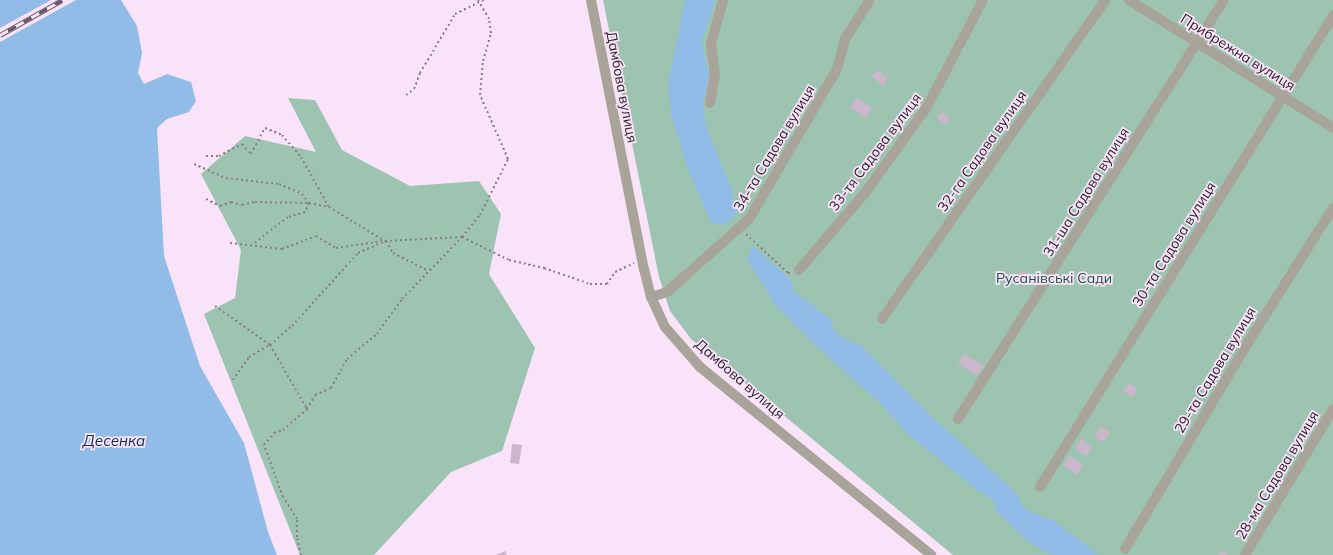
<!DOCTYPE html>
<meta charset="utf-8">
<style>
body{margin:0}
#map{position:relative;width:1333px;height:555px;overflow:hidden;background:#f9e3f8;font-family:Mulish,sans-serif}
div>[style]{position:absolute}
.green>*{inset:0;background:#9cc4b1}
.water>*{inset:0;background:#91bce8}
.pier>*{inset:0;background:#f9e3f8}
.building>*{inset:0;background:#ccb6cb}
.path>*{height:2px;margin-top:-1px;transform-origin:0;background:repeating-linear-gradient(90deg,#8b7c8b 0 2px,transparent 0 5px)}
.street>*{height:10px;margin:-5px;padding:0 5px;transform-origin:5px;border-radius:5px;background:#a8a499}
.rail>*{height:4.5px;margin-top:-2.25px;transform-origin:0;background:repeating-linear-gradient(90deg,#f9e3f8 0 9px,#655965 0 18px);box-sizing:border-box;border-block:1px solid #655965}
span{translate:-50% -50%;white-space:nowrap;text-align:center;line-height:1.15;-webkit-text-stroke:3.5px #f9e3f8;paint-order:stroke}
.street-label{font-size:14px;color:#221a22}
.park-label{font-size:14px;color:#1c4f3b}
.water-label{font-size:15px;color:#0c2c49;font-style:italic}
</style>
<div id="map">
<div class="green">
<i style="clip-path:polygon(603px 0,1333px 0,1333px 555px,953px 555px,691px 339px,670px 311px,659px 277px)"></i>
<i style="clip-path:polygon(288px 98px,315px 100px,342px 150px,410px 186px,479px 181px,501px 214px,489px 274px,535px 348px,502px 451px,451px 472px,374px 555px,300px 555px,204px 314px,235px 298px,241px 250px,201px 174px,245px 136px,316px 152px)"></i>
</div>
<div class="water">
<i style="clip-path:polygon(0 0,121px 0,137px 26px,142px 53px,138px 73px,144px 84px,167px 74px,191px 82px,196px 101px,189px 112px,167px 119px,157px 128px,164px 256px,200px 366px,244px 443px,268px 532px,277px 555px,0 555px)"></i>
<i style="clip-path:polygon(685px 0,715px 0,702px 42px,709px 75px,703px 106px,707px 130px,731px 187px,737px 213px,725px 225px,711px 223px,688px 169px,671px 114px,668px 85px)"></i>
<i style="clip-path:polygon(753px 246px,793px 282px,793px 291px,832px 320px,833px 330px,848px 341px,860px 344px,932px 417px,1015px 492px,1026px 510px,1054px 521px,1099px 555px,1051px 555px,1029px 542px,995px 510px,995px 502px,976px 489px,909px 435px,883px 406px,814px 344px,775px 304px,747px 259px)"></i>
</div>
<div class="pier">
<i style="clip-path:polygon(51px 0,76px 0,0 42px,0 28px)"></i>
</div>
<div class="building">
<i style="clip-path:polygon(877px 70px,888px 78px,883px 86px,872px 77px)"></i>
<i style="clip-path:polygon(857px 98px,872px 108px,866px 118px,850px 107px)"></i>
<i style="clip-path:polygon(943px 111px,950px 120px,944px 125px,937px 117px)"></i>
<i style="clip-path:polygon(1021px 270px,1030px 275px,1023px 286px,1014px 281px)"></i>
<i style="clip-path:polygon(964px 354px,984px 366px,977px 376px,958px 364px)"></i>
<i style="clip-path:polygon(1129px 383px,1138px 389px,1132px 397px,1123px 391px)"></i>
<i style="clip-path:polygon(1101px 426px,1110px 432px,1103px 442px,1094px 436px)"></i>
<i style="clip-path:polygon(1081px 439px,1092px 447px,1086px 456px,1075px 448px)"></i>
<i style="clip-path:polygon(512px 444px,522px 445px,519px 464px,510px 463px)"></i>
<i style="clip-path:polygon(1070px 456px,1083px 465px,1077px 475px,1063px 465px)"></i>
<i style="clip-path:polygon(1220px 550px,1228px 555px,1218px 555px)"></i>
<i style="clip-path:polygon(505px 551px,507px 555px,496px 555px)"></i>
</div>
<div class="path">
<i style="left:406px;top:95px;width:10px;rotate:-37deg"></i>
<i style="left:414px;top:89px;width:17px;rotate:-69deg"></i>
<i style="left:420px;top:73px;width:69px;rotate:-59.3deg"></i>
<i style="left:455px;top:14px;width:32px;rotate:-26deg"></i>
<i style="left:206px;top:156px;width:13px"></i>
<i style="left:219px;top:156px;width:26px;rotate:-28deg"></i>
<i style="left:242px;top:144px;width:13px;rotate:48deg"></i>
<i style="left:251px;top:154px;width:30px;rotate:-62deg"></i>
<i style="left:265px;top:128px;width:18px;rotate:22deg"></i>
<i style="left:282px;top:135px;width:29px;rotate:49deg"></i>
<i style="left:301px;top:157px;width:57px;rotate:60.8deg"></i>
<i style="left:194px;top:164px;width:35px;rotate:24deg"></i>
<i style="left:226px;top:178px;width:53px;rotate:6.5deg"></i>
<i style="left:279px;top:184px;width:25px;rotate:23deg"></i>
<i style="left:302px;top:194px;width:11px;rotate:52deg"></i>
<i style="left:309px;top:203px;width:20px;rotate:11deg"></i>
<i style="left:329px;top:207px;width:66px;rotate:31.3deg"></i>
<i style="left:206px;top:199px;width:16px;rotate:27deg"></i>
<i style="left:220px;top:206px;width:12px;rotate:-20deg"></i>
<i style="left:231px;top:202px;width:11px;rotate:15deg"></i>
<i style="left:242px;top:205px;width:13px;rotate:-13deg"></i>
<i style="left:255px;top:202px;width:54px;rotate:1.1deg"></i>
<i style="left:309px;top:203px;width:10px;rotate:114deg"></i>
<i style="left:305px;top:212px;width:18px;rotate:164deg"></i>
<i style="left:288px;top:217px;width:44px;rotate:142.4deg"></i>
<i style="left:746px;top:234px;width:57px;rotate:42.9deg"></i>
<i style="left:788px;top:273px;width:2px"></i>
<i style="left:386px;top:241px;width:14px;rotate:60deg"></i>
<i style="left:393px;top:253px;width:39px;rotate:27deg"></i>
<i style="left:230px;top:243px;width:52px;rotate:6.6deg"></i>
<i style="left:282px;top:249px;width:36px;rotate:-21deg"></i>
<i style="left:316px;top:236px;width:23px;rotate:31deg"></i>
<i style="left:336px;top:248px;width:47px;rotate:-8.7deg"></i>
<i style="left:215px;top:306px;width:67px;rotate:35.3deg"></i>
<i style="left:270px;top:345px;width:74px;rotate:60deg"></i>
<i style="left:233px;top:380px;width:28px;rotate:-55deg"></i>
<i style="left:249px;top:357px;width:24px;rotate:-30deg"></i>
<i style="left:270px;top:345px;width:29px;rotate:-41deg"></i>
<i style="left:292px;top:326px;width:98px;rotate:-47.9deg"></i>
<i style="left:358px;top:253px;width:30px;rotate:-24deg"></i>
<i style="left:385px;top:241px;width:77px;rotate:-3deg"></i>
<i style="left:462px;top:237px;width:52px;rotate:26.1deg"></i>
<i style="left:509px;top:260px;width:36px;rotate:13deg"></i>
<i style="left:544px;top:268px;width:49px;rotate:19.2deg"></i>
<i style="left:590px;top:284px;width:17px"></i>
<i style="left:607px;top:284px;width:14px;rotate:-56deg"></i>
<i style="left:615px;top:272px;width:21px;rotate:-25deg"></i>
<i style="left:301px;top:555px;width:18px;rotate:-103deg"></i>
<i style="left:297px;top:537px;width:18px;rotate:-90deg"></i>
<i style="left:297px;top:519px;width:26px;rotate:-122deg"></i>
<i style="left:283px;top:497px;width:55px;rotate:-110.1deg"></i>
<i style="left:264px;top:445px;width:16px;rotate:-50deg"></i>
<i style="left:274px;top:433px;width:9px;rotate:-18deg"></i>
<i style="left:283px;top:430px;width:32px;rotate:-41deg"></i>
<i style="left:307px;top:409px;width:16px;rotate:-60deg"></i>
<i style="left:315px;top:395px;width:17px;rotate:-24deg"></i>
<i style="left:331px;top:388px;width:33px;rotate:-61deg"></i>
<i style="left:347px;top:359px;width:39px;rotate:-40deg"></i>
<i style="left:377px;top:334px;width:43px;rotate:-54.5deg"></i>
<i style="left:402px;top:299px;width:86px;rotate:-45.9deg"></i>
<i style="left:462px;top:237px;width:28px;rotate:-51deg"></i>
<i style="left:480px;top:215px;width:63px;rotate:-63.4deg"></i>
<i style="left:508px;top:159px;width:70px;rotate:-113.6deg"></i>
<i style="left:480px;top:95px;width:34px;rotate:-85deg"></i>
<i style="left:483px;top:61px;width:29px;rotate:-74deg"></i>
<i style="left:491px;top:33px;width:14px;rotate:-98deg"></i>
<i style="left:489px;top:19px;width:22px;rotate:-120deg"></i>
</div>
<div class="street">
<i style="left:591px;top:0;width:274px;rotate:78.9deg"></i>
<i style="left:644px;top:269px;width:29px;rotate:76deg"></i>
<i style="left:651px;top:297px;width:33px;rotate:65deg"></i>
<i style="left:665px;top:327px;width:53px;rotate:48.8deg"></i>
<i style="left:700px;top:367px;width:298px;rotate:39.1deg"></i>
<i style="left:1129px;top:0;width:241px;rotate:32.1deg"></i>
<i style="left:710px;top:103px;width:29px;rotate:-80deg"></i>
<i style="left:715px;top:74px;width:30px;rotate:-98deg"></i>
<i style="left:711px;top:44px;width:46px;rotate:-74.7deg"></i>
<i style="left:799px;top:270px;width:101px;rotate:-49.4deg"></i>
<i style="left:865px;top:193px;width:106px;rotate:-54.2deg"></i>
<i style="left:927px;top:107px;width:121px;rotate:-62.4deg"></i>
<i style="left:651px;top:297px;width:17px;rotate:-17deg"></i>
<i style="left:667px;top:292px;width:110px;rotate:-41.7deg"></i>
<i style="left:749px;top:219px;width:174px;rotate:-59.6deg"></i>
<i style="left:837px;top:69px;width:31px;rotate:-75deg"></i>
<i style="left:845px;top:39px;width:46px;rotate:-57.3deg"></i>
<i style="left:882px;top:319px;width:389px;rotate:-55deg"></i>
<i style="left:958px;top:419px;width:496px;rotate:-57.6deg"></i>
<i style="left:1040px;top:487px;width:555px;rotate:-58.12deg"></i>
<i style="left:1125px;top:549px;width:239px;rotate:-59.2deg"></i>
<i style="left:1247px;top:344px;width:161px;rotate:-57.7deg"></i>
<i style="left:1245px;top:555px;width:170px;rotate:-58.9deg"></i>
</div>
<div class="rail">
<i style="left:0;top:35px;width:71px;rotate:-29.4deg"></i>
</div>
<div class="street-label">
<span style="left:1238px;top:52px;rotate:32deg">Прибрежна вулиця</span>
<span style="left:622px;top:87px;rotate:79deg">Дамбова вулиця</span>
<span style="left:774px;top:148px;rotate:-59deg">34-та Садова вулиця</span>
<span style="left:982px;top:151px;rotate:-55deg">32-га Садова вулиця</span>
<span style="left:875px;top:152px;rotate:-53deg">33-тя Садова вулиця</span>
<span style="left:1086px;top:192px;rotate:-58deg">31-ша Садова вулиця</span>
<span style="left:1174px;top:244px;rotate:-58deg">30-та Садова вулиця</span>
<span style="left:1215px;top:370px;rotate:-59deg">29-та Садова вулиця</span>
<span style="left:740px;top:379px;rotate:41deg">Дамбова вулиця</span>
<span style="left:1277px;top:475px;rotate:-59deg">28-ма Садова вулиця</span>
</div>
<div class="park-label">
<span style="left:1054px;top:278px">Русанівські Сади</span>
</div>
<div class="water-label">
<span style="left:114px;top:441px">Десенка</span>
</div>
</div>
